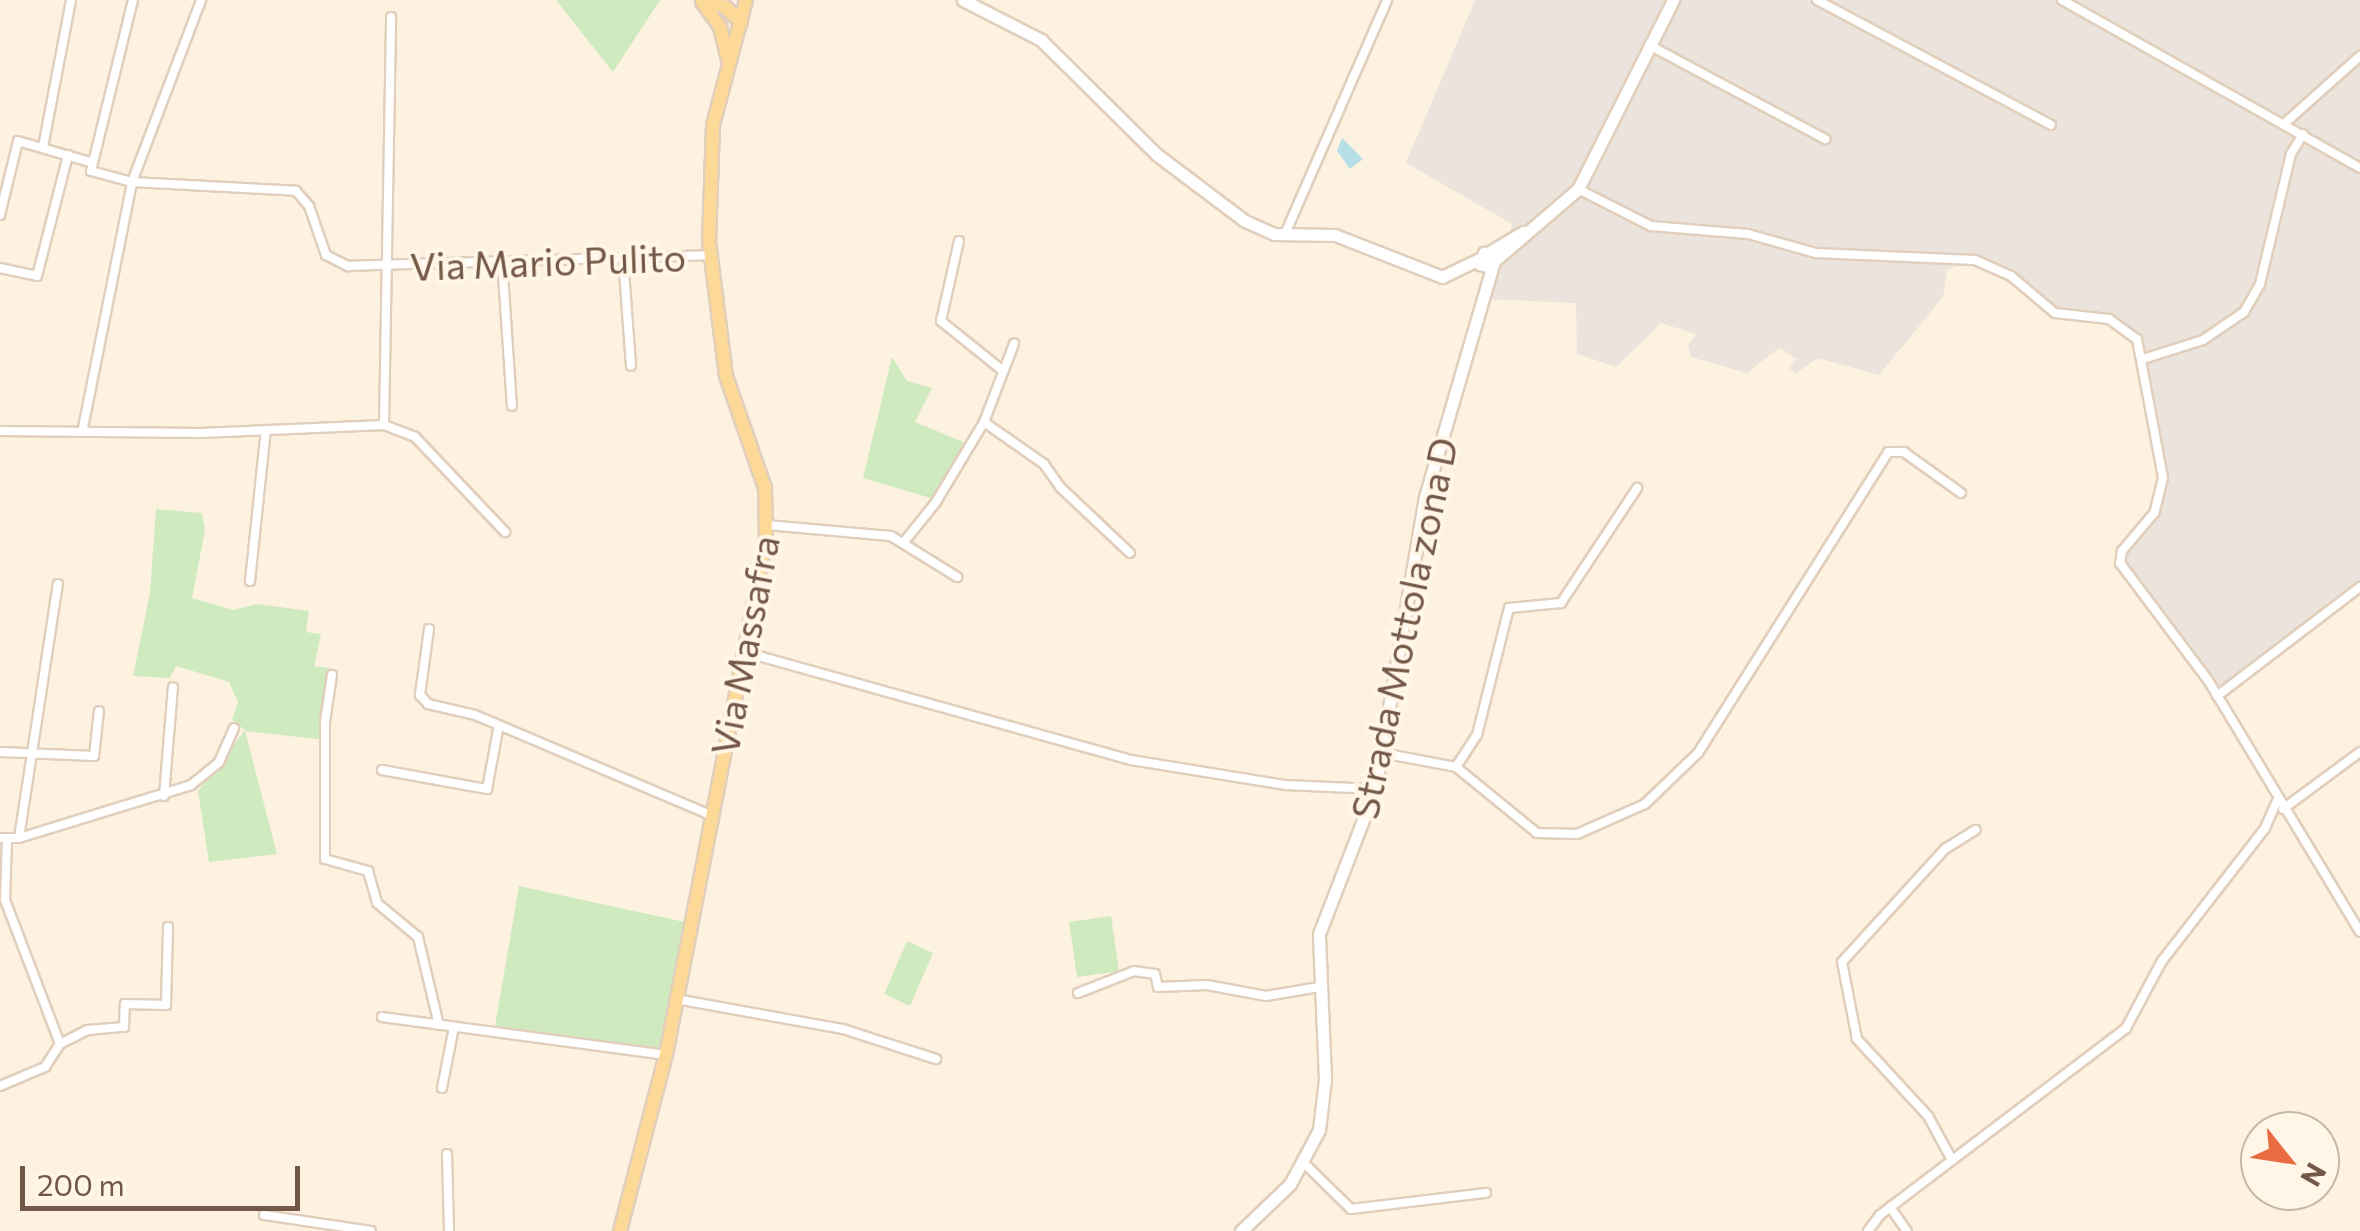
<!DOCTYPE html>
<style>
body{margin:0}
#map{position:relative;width:2360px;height:1231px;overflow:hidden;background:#fdf2e0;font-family:Commissioner,sans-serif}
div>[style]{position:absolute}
.industrial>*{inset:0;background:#ebe3dc}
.green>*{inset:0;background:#cfeabf}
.water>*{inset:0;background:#b5dee6}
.roads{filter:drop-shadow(2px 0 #e1cebc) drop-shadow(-2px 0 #e1cebc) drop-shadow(0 2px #e1cebc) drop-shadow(0 -2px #e1cebc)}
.street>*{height:8px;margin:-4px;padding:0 4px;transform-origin:4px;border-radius:4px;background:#fff}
.secondary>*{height:11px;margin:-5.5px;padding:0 5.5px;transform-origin:5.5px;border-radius:5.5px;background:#fff}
.primary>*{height:12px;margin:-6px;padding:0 6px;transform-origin:6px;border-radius:6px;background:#fdd997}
span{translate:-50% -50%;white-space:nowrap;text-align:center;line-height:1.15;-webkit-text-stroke:8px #fff6e7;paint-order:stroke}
.street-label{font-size:38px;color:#745847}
.north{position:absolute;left:2240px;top:1111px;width:100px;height:100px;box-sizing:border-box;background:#fff6e7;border:2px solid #c7b7a7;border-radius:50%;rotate:120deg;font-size:28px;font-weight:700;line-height:40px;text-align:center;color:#745847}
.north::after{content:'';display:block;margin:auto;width:35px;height:45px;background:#ea6c42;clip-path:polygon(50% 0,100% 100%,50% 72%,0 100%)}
.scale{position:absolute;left:20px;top:1166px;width:280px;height:45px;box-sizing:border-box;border:5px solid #745847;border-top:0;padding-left:12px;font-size:30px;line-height:35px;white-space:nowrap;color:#745847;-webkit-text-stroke:8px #fff6e7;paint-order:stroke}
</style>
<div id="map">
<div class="industrial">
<i style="clip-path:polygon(1475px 0,2360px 0,2360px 587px,2217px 696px,2120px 563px,2122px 551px,2154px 513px,2163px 478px,2142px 347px,2109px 319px,2055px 313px,2026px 288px,1975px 260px,1947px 270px,1943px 297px,1879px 375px,1818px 358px,1796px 373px,1789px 368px,1797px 359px,1779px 348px,1747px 373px,1691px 357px,1688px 345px,1696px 334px,1661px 323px,1616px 367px,1577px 354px,1576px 303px,1487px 299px,1487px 276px,1503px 254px,1512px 224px,1406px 163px)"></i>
</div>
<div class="green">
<i style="clip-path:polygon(556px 0,660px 0,613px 72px)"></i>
<i style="clip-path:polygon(892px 357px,907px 381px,932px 388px,915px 422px,966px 443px,937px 500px,863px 478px)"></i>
<i style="clip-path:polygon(156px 509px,202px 513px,205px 530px,192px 598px,233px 610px,257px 604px,309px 611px,306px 632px,321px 634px,314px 666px,335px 669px,326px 740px,245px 731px,277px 854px,209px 862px,198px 791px,245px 730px,232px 720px,238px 702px,229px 682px,176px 666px,170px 678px,133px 676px,150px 593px)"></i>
<i style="clip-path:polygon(519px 886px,689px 923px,662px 1052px,495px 1026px)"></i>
<i style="clip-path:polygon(1111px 916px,1119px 971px,1077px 977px,1069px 922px)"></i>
<i style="clip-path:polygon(907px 941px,933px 953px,910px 1006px,884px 994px)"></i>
</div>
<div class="water">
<i style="clip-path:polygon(1342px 138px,1363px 159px,1350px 169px,1337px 151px)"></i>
</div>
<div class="roads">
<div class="street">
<i style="left:133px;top:0;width:176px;rotate:103.8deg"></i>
<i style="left:91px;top:171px;width:42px;rotate:15deg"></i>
<i style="left:132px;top:182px;width:164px;rotate:3.1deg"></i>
<i style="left:296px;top:191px;width:20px;rotate:49deg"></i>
<i style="left:309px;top:206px;width:52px;rotate:70.9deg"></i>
<i style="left:326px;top:255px;width:25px;rotate:27deg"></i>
<i style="left:348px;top:266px;width:363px;rotate:-1.7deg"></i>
<i style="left:1817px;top:0;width:265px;rotate:28.1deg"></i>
<i style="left:2062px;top:0;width:342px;rotate:29.4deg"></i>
<i style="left:1649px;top:45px;width:200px;rotate:28.1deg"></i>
<i style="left:2285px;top:123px;width:101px;rotate:-41.8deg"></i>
<i style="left:43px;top:147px;width:150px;rotate:-79.2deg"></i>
<i style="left:1578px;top:189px;width:82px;rotate:26.9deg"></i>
<i style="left:1651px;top:226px;width:97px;rotate:4.7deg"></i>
<i style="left:1748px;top:234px;width:71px;rotate:15.6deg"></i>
<i style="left:1816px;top:253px;width:159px;rotate:2.5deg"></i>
<i style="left:1975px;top:260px;width:39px;rotate:24deg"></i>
<i style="left:2011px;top:276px;width:57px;rotate:40.1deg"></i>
<i style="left:2055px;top:313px;width:54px;rotate:6.3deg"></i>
<i style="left:2109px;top:319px;width:34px;rotate:36deg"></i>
<i style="left:2137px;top:339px;width:141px;rotate:79.4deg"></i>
<i style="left:2163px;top:478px;width:36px;rotate:104deg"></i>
<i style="left:2154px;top:513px;width:50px;rotate:130.1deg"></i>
<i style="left:2122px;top:551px;width:12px;rotate:99deg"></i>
<i style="left:2120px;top:563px;width:146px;rotate:53.1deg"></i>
<i style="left:2208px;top:680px;width:294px;rotate:58.9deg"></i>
<i style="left:0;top:215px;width:76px;rotate:-76.3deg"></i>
<i style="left:18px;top:141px;width:78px;rotate:16.3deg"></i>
<i style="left:1285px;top:234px;width:255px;rotate:-66.4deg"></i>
<i style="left:959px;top:241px;width:82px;rotate:102.7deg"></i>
<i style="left:941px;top:321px;width:80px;rotate:38.9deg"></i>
<i style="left:623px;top:257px;width:109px;rotate:85.8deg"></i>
<i style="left:502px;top:260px;width:146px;rotate:86.1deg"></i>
<i style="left:0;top:268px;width:38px;rotate:12deg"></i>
<i style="left:37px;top:276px;width:125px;rotate:-75.6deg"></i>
<i style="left:2143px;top:359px;width:63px;rotate:-17.6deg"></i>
<i style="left:2203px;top:340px;width:50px;rotate:-34.3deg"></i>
<i style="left:2244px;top:312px;width:32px;rotate:-60deg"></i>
<i style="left:2260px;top:284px;width:134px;rotate:-76.6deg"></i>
<i style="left:2291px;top:154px;width:23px;rotate:-59deg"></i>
<i style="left:984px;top:422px;width:73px;rotate:35deg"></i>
<i style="left:1044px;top:464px;width:28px;rotate:55deg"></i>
<i style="left:1060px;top:487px;width:96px;rotate:43.3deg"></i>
<i style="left:384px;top:425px;width:408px;rotate:-89deg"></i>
<i style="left:83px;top:428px;width:251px;rotate:-78.7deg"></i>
<i style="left:132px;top:182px;width:195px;rotate:-69.2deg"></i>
<i style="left:0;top:431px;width:201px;rotate:0.6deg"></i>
<i style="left:201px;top:433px;width:183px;rotate:-2.5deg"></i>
<i style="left:384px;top:425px;width:33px;rotate:21deg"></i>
<i style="left:415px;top:437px;width:131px;rotate:46.5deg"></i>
<i style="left:767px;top:525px;width:124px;rotate:5.1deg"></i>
<i style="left:891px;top:536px;width:78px;rotate:31.8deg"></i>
<i style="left:904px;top:542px;width:51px;rotate:-51.3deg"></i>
<i style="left:936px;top:502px;width:93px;rotate:-59deg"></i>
<i style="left:984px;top:422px;width:84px;rotate:-69deg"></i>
<i style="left:250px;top:581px;width:152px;rotate:-84deg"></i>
<i style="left:429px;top:629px;width:67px;rotate:97.8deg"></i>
<i style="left:420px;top:695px;width:12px;rotate:48deg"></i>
<i style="left:428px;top:704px;width:48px;rotate:13.2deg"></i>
<i style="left:475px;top:715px;width:256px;rotate:23deg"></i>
<i style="left:744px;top:652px;width:402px;rotate:15.6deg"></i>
<i style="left:1131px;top:760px;width:157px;rotate:9.2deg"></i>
<i style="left:1286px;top:785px;width:89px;rotate:2.6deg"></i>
<i style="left:332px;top:675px;width:48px;rotate:98.5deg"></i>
<i style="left:325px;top:722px;width:137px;rotate:90deg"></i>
<i style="left:325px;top:859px;width:45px;rotate:15.6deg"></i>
<i style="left:368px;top:871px;width:33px;rotate:74deg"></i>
<i style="left:377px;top:903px;width:53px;rotate:39.7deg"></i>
<i style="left:418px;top:937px;width:90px;rotate:76.6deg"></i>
<i style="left:2217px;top:696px;width:180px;rotate:-37.3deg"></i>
<i style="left:0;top:752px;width:94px;rotate:2.4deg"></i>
<i style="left:94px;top:756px;width:45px;rotate:-83.7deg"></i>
<i style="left:1382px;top:753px;width:75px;rotate:10.7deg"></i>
<i style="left:1456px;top:767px;width:104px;rotate:39.2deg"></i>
<i style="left:1537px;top:833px;width:40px;rotate:1.4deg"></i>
<i style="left:1577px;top:834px;width:74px;rotate:-23.8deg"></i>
<i style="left:1645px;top:804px;width:74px;rotate:-43.9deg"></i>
<i style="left:1698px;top:753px;width:356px;rotate:-57.7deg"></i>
<i style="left:1888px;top:452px;width:16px"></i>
<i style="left:1904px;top:452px;width:70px;rotate:35.7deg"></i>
<i style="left:1456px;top:767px;width:38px;rotate:-57deg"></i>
<i style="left:1477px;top:735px;width:131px;rotate:-75.9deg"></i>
<i style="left:1509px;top:608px;width:52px;rotate:-5.5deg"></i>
<i style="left:1561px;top:603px;width:138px;rotate:-56.5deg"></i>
<i style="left:382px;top:770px;width:107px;rotate:10.3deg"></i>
<i style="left:487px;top:789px;width:65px;rotate:-79.4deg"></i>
<i style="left:164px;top:796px;width:109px;rotate:-85.3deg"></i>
<i style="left:2283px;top:809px;width:96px;rotate:-36.5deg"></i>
<i style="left:0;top:838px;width:19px"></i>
<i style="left:19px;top:838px;width:180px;rotate:-17.1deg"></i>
<i style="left:191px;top:785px;width:36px;rotate:-39deg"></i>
<i style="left:219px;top:762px;width:37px;rotate:-66deg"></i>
<i style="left:19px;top:838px;width:257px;rotate:-81.3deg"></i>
<i style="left:7px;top:840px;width:60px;rotate:91.9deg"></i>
<i style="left:5px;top:900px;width:154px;rotate:69.1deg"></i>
<i style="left:1078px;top:993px;width:60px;rotate:-21.4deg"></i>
<i style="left:1134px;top:971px;width:21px;rotate:8deg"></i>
<i style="left:1155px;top:974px;width:13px;rotate:77deg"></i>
<i style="left:1158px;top:987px;width:49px;rotate:-2.3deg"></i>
<i style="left:1207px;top:985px;width:60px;rotate:10.6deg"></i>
<i style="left:1266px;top:996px;width:54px;rotate:-9.6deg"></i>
<i style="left:676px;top:999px;width:170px;rotate:10.2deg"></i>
<i style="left:843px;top:1029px;width:98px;rotate:17.9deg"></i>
<i style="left:382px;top:1017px;width:287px;rotate:7.6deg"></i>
<i style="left:0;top:1086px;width:49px;rotate:-22.9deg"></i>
<i style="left:45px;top:1067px;width:27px;rotate:-57deg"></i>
<i style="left:60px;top:1044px;width:31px;rotate:-27deg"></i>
<i style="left:88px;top:1030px;width:36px;rotate:-5deg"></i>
<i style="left:124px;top:1027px;width:23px;rotate:-88deg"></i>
<i style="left:125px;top:1004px;width:41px;rotate:1.4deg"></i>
<i style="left:166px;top:1005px;width:78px;rotate:-88.5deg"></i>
<i style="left:442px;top:1088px;width:62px;rotate:-78.9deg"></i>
<i style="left:447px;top:1154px;width:77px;rotate:88.5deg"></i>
<i style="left:1952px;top:1160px;width:50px;rotate:-118.6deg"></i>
<i style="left:1928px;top:1116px;width:105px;rotate:-132.7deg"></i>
<i style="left:1857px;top:1039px;width:78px;rotate:-101deg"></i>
<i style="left:1842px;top:962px;width:153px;rotate:-47.7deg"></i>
<i style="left:1945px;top:849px;width:36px;rotate:-32deg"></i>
<i style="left:1305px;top:1164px;width:64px;rotate:44.4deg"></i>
<i style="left:1351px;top:1209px;width:136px;rotate:-6.8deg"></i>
<i style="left:1890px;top:1207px;width:29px;rotate:55deg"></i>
<i style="left:264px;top:1215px;width:108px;rotate:8.5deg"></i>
<i style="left:1868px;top:1231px;width:20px;rotate:-53deg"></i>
<i style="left:1880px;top:1215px;width:309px;rotate:-37.2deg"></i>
<i style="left:2126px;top:1028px;width:76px;rotate:-61.8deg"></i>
<i style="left:2162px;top:961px;width:168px;rotate:-52.2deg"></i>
<i style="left:2265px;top:828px;width:30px;rotate:-66deg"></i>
</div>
<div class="secondary">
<i style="left:963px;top:0;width:88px;rotate:27.1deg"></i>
<i style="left:1041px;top:40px;width:162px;rotate:44.7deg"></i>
<i style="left:1156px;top:154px;width:111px;rotate:37deg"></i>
<i style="left:1245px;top:221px;width:32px;rotate:24deg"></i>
<i style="left:1274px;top:234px;width:61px;rotate:0.9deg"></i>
<i style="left:1335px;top:235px;width:115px;rotate:21.4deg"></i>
<i style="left:1442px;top:277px;width:41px;rotate:-25.9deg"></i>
<i style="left:1488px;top:253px;width:41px;rotate:-31deg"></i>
<i style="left:1494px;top:261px;width:111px;rotate:-40.6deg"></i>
<i style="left:1578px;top:189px;width:212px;rotate:-63.3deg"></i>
<i style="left:1241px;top:1231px;width:68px;rotate:-43.8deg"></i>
<i style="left:1290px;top:1184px;width:61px;rotate:-61.8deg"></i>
<i style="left:1319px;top:1130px;width:51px;rotate:-83.3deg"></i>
<i style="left:1325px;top:1079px;width:145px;rotate:-92.4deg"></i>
<i style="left:1319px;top:934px;width:155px;rotate:-68.9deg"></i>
<i style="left:1375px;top:789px;width:296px;rotate:-80.3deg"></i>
<i style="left:1425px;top:497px;width:246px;rotate:-73.7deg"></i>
<i style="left:1494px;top:261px;width:13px;rotate:-141deg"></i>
<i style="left:1484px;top:253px;width:12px;rotate:110deg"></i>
<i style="left:1480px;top:264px;width:10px;rotate:17deg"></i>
</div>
<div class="primary">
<i style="left:702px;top:2px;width:31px;rotate:54deg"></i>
<i style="left:720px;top:27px;width:34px;rotate:76deg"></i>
<i style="left:702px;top:2px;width:24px;rotate:12deg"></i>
<i style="left:725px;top:7px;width:22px;rotate:43deg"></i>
<i style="left:620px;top:1231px;width:182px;rotate:-75.4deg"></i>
<i style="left:666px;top:1055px;width:526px;rotate:-79.03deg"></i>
<i style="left:766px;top:539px;width:51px;rotate:-91.1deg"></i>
<i style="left:765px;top:488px;width:119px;rotate:-109.2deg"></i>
<i style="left:726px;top:376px;width:136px;rotate:-97.2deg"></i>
<i style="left:709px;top:241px;width:116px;rotate:-88deg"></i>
<i style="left:713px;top:125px;width:129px;rotate:-75.2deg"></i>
</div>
</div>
<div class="street-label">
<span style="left:548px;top:261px;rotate:-2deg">Via Mario Pulito</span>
<span style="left:1403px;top:628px;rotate:-78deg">Strada Mottola zona D</span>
<span style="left:744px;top:645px;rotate:-79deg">Via Massafra</span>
</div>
<div class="north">N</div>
<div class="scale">200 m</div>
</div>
